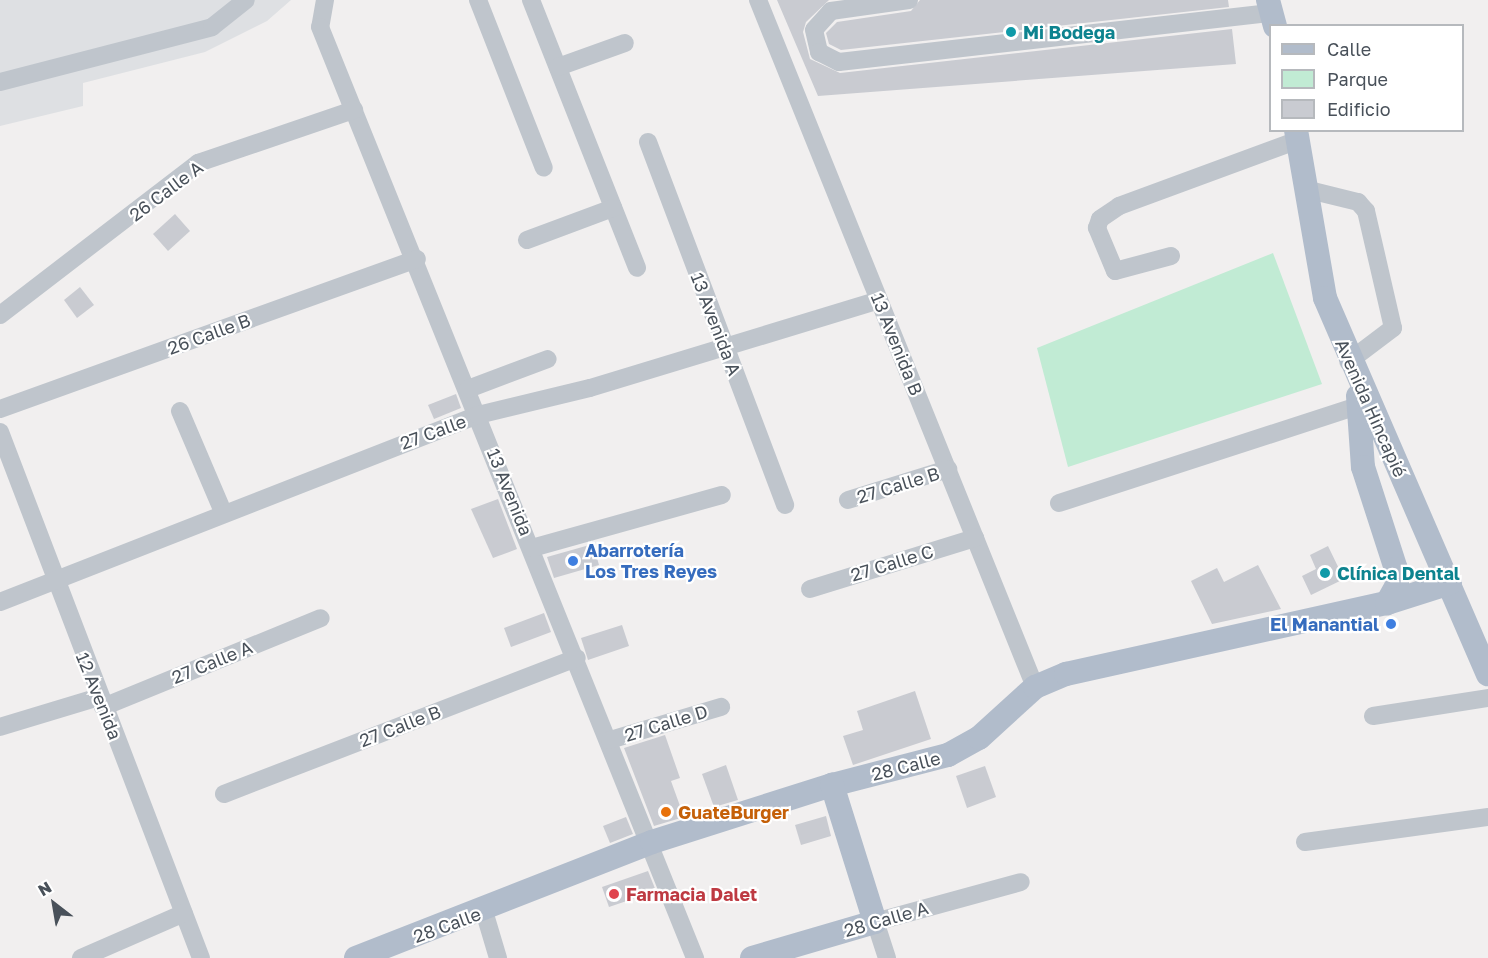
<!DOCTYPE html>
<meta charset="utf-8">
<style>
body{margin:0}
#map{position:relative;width:1488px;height:958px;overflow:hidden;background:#f1efef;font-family:"Golos Text",sans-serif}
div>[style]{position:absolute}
.airport>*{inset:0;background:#dee0e3}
.green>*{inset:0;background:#c1ebd4}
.building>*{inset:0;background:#c9cbd1}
.minor>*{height:18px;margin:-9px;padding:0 9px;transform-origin:9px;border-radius:9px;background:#bfc5cc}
.major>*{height:24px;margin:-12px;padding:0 12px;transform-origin:12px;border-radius:12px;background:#b1bccb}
.dots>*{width:16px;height:16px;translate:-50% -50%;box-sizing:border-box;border:3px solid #fff;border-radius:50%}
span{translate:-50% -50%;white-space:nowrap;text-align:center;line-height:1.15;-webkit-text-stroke:4.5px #fff;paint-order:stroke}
.culture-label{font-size:18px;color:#0d838f;font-weight:700}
.left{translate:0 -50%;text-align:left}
.street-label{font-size:18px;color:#49515a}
.shop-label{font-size:18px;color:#366cbe;font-weight:700}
.right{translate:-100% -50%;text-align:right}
.food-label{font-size:18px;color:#c56008;font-weight:700}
.health-label{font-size:18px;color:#be3a42;font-weight:700}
.legend{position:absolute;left:1269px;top:24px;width:195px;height:108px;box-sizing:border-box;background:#fff;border:2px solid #b6b9bd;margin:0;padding:8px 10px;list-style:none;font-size:18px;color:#49515a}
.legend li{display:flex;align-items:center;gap:12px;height:30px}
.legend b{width:30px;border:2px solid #b6b9bd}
.north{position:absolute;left:24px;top:874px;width:60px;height:60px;-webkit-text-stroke:4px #fff;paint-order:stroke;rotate:329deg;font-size:16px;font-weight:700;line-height:24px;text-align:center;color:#49515a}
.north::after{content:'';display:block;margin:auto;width:21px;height:27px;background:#49515a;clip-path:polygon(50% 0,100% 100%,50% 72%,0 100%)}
</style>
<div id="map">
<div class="airport">
<i style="clip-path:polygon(0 0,291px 0,267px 21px,205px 52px,83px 83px,83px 106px,0 126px)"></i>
</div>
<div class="green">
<i style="clip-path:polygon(1273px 253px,1322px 384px,1068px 467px,1037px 348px)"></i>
</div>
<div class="building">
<i style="clip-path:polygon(777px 0,829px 0,806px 22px,803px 32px,810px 59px,840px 73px,1232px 29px,1236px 64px,818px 96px)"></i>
<i style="clip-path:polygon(920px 0,1228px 0,1229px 7px,841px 50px,829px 44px,826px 33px,837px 22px,911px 11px)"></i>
<i style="clip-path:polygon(175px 214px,190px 231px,168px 251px,153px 234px)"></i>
<i style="clip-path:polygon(80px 287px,94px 305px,77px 318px,64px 300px)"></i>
<i style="clip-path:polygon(456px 394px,461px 408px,434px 419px,428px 405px)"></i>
<i style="clip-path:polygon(498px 499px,517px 549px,493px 558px,471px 509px)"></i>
<i style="clip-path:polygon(593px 544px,599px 565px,554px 578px,547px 557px)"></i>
<i style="clip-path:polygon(1328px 546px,1344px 579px,1311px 595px,1302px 576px,1316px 569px,1310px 555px)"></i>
<i style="clip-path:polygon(1258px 565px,1281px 609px,1212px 624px,1191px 581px,1217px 568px,1224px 582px)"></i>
<i style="clip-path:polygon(544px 613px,551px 632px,511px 647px,504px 628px)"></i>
<i style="clip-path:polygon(622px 625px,629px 646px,588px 660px,581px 638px)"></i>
<i style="clip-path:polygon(915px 691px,931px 739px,853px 765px,843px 736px,863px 730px,857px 711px)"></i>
<i style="clip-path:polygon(665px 735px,680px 778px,671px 781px,684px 817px,654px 826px,624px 748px)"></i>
<i style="clip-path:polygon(726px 765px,738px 800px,714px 807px,702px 774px)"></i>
<i style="clip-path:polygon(985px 766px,996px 797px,967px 808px,956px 776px)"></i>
<i style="clip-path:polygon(826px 816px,831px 836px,801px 845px,795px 825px)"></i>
<i style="clip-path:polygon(626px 817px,633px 834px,610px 843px,603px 826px)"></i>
<i style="clip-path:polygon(648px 871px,656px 891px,609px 907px,602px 887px)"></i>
</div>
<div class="minor">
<i style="left:325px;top:0;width:27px;rotate:100deg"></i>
<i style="left:320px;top:27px;width:1004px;rotate:68.06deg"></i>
<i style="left:478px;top:0;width:180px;rotate:68.6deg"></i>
<i style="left:531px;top:0;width:288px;rotate:68.4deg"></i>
<i style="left:758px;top:0;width:741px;rotate:68.04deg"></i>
<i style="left:909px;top:0;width:79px;rotate:172deg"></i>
<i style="left:831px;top:11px;width:25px;rotate:132deg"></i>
<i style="left:814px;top:30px;width:23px;rotate:77deg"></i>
<i style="left:819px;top:52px;width:22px;rotate:27deg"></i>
<i style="left:839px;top:62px;width:436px;rotate:-6.5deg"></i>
<i style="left:558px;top:67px;width:71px;rotate:-19.7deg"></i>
<i style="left:0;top:82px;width:219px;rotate:-14.5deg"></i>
<i style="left:212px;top:27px;width:43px;rotate:-38.5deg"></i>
<i style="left:648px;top:142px;width:388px;rotate:69.3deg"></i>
<i style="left:1305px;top:189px;width:55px;rotate:13.8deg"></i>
<i style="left:1358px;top:202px;width:12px;rotate:48deg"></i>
<i style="left:1366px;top:211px;width:120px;rotate:77deg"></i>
<i style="left:1393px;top:328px;width:56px;rotate:142.9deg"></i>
<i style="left:527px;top:240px;width:92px;rotate:-20.4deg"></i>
<i style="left:1171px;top:256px;width:58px;rotate:165deg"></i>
<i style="left:1115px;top:271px;width:47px;rotate:-112.7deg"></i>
<i style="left:1097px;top:228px;width:9px;rotate:-72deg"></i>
<i style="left:1100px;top:219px;width:23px;rotate:-34deg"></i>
<i style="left:1119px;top:206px;width:191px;rotate:-20.2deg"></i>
<i style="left:0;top:315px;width:250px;rotate:-37.5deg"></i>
<i style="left:198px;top:163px;width:165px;rotate:-18.8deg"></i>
<i style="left:468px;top:389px;width:85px;rotate:-20.6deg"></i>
<i style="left:0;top:409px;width:443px;rotate:-19.8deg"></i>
<i style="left:180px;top:411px;width:110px;rotate:66.9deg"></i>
<i style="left:0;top:432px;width:563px;rotate:69.09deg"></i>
<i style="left:848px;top:500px;width:105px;rotate:-17.2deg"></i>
<i style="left:1059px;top:503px;width:317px;rotate:-18deg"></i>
<i style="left:532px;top:548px;width:197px;rotate:-15.6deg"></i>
<i style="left:810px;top:589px;width:173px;rotate:-17.2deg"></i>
<i style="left:0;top:602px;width:513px;rotate:-21.37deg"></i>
<i style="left:478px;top:415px;width:115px;rotate:-13.6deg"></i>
<i style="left:590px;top:388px;width:302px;rotate:-16.9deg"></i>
<i style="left:103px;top:707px;width:235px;rotate:-22.2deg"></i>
<i style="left:1373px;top:716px;width:116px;rotate:-8.9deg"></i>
<i style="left:0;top:727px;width:103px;rotate:-16.9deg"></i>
<i style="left:610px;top:740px;width:116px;rotate:-16.6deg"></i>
<i style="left:224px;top:794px;width:378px;rotate:-21.1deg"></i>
<i style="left:1305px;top:842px;width:185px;rotate:-7.8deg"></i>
<i style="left:484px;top:911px;width:49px;rotate:73.4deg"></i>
<i style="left:81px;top:958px;width:112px;rotate:-23.6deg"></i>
<i style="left:887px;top:958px;width:38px;rotate:-108deg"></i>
<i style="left:875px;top:922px;width:151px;rotate:-15.3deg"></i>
</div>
<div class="major">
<i style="left:1268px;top:0;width:27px;rotate:75deg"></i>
<i style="left:1296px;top:130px;width:170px;rotate:80.2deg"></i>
<i style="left:1325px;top:298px;width:410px;rotate:66.6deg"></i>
<i style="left:1358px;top:396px;width:71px;rotate:86deg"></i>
<i style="left:1363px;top:467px;width:107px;rotate:72.1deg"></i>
<i style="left:1396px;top:569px;width:16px;rotate:86deg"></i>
<i style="left:1397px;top:585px;width:21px;rotate:119deg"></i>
<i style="left:356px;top:958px;width:318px;rotate:-21.4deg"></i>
<i style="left:652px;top:842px;width:189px;rotate:-17.6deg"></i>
<i style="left:832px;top:785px;width:120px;rotate:-14.5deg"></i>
<i style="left:948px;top:755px;width:35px;rotate:-29deg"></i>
<i style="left:979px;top:738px;width:76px;rotate:-42.3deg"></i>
<i style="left:1035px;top:687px;width:34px;rotate:-23deg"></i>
<i style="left:1066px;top:674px;width:329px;rotate:-12.5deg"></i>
<i style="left:1387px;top:603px;width:66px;rotate:-17.6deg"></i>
<i style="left:752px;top:958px;width:128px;rotate:-16.3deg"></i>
<i style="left:875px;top:922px;width:144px;rotate:-107.4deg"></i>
</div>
<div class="dots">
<i style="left:1011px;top:32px;background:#0f9aa8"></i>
<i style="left:573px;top:561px;background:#3f7fe0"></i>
<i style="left:1325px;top:573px;background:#0f9aa8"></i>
<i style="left:1391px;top:624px;background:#3f7fe0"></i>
<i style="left:666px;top:812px;background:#e8710a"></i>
<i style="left:614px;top:894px;background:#e0444e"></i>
</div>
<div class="culture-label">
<span class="left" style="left:1023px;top:32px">Mi Bodega</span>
<span class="left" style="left:1337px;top:573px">Clínica Dental</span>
</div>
<div class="street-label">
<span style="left:166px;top:191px;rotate:-37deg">26 Calle A</span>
<span style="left:716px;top:324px;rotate:69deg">13 Avenida A</span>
<span style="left:209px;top:334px;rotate:-20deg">26 Calle B</span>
<span style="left:897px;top:344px;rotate:68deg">13 Avenida B</span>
<span style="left:1371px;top:408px;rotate:66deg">Avenida Hincapié</span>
<span style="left:433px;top:432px;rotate:-20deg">27 Calle</span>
<span style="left:898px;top:485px;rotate:-17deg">27 Calle B</span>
<span style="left:510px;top:492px;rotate:68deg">13 Avenida</span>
<span style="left:892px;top:563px;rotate:-17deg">27 Calle C</span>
<span style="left:212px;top:662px;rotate:-22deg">27 Calle A</span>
<span style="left:99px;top:696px;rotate:68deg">12 Avenida</span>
<span style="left:666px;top:723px;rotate:-17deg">27 Calle D</span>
<span style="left:400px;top:726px;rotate:-21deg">27 Calle B</span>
<span style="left:906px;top:766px;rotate:-14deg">28 Calle</span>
<span style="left:886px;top:919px;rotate:-16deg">28 Calle A</span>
<span style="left:447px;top:925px;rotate:-20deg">28 Calle</span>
</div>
<div class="shop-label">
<span class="left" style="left:585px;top:561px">Abarrotería<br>Los Tres Reyes</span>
<span class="right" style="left:1379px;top:624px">El Manantial</span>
</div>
<div class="food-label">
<span class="left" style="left:678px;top:812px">GuateBurger</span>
</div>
<div class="health-label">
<span class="left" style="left:626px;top:894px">Farmacia Dalet</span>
</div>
<ul class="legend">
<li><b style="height:8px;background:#b1bccb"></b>Calle</li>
<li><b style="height:16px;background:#c1ebd4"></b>Parque</li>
<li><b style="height:16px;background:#c9cbd1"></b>Edificio</li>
</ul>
<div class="north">N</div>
</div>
